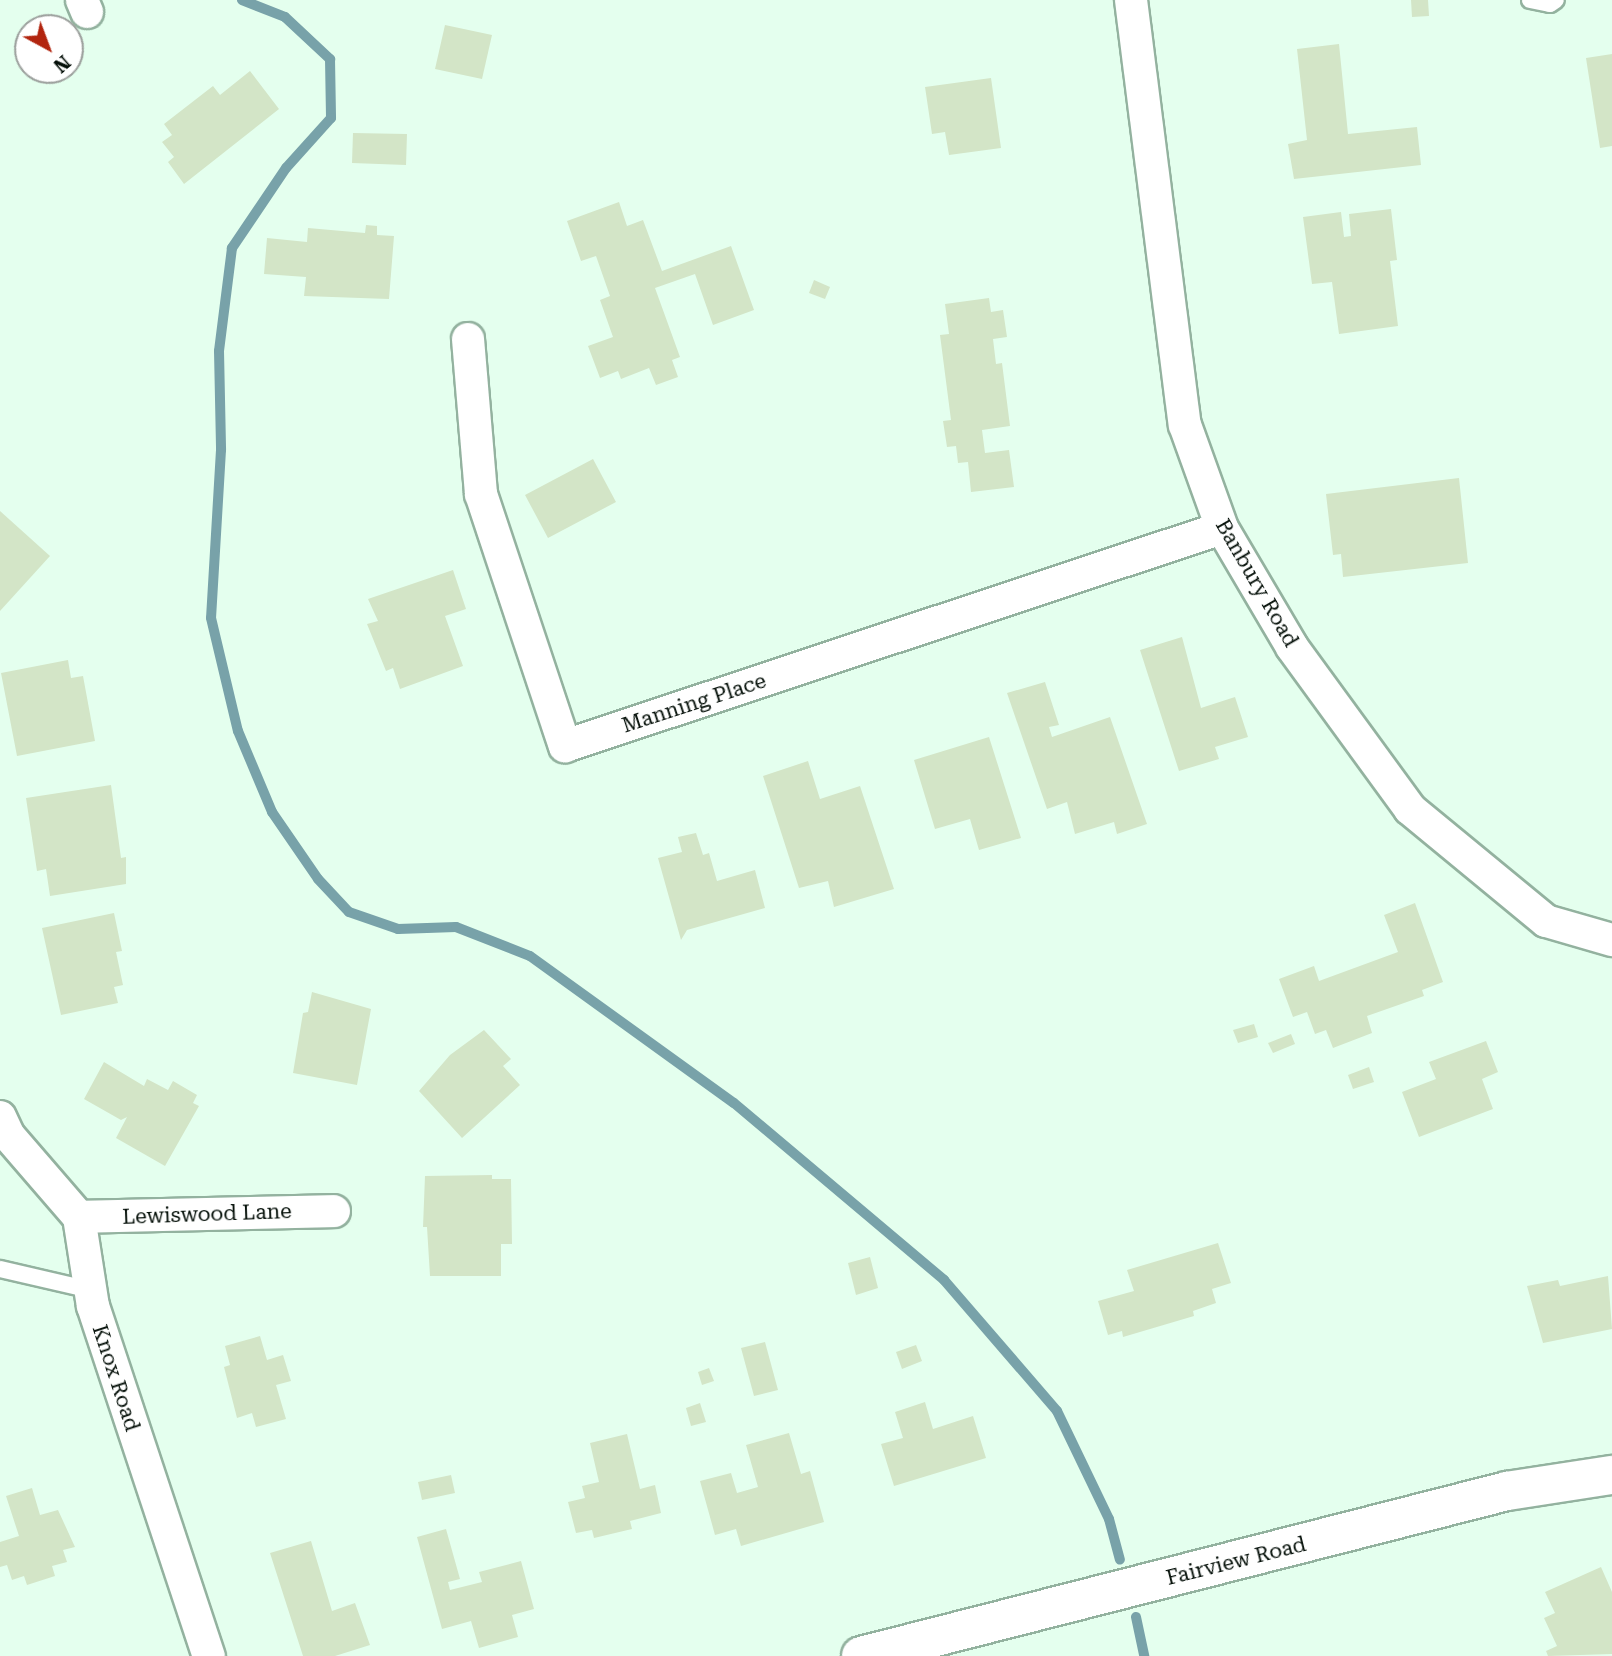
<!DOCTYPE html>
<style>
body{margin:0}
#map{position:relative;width:1612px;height:1656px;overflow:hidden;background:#e4ffee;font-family:"Roboto Serif",serif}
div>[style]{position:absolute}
.stream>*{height:10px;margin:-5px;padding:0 5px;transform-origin:5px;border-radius:5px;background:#78a2a9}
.building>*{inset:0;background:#d3e5c7}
.roads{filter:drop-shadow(2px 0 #93b29f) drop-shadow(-2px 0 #93b29f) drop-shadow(0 2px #93b29f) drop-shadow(0 -2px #93b29f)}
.lane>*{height:16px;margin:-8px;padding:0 8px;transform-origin:8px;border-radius:8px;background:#fff}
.street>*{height:32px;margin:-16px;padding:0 16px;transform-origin:16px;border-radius:16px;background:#fff}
.secondary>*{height:38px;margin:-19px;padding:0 19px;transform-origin:19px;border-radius:19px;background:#fff}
span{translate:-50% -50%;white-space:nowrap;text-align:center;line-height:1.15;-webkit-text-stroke:5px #fff;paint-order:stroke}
.street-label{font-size:21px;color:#040f08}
.north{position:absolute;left:14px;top:14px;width:70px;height:70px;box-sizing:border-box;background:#fff;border:2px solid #9b9f9c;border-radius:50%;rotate:139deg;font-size:19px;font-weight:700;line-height:28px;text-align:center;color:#040f08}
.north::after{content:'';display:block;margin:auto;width:24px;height:32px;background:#b2250f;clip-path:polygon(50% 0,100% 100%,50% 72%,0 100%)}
</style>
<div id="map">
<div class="stream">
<i style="left:242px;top:0;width:46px;rotate:21.6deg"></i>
<i style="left:285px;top:17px;width:62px;rotate:43deg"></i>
<i style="left:330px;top:59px;width:59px;rotate:89deg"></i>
<i style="left:331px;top:118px;width:67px;rotate:132deg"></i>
<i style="left:286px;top:168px;width:97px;rotate:124deg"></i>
<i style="left:232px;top:248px;width:104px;rotate:97.2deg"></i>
<i style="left:219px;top:351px;width:99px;rotate:88.8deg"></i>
<i style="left:221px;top:450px;width:168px;rotate:93.4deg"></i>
<i style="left:211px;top:618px;width:116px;rotate:76.6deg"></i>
<i style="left:238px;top:731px;width:88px;rotate:67.2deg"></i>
<i style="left:272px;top:812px;width:81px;rotate:55.5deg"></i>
<i style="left:318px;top:879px;width:45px;rotate:46.8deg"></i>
<i style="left:349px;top:912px;width:52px;rotate:19.1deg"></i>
<i style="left:398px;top:929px;width:58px;rotate:-2deg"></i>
<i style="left:456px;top:927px;width:79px;rotate:21.4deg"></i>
<i style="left:530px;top:956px;width:251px;rotate:35.8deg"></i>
<i style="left:734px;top:1103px;width:275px;rotate:40.1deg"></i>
<i style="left:944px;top:1280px;width:173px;rotate:49.2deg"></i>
<i style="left:1057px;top:1411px;width:120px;rotate:64.3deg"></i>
<i style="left:1109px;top:1519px;width:42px;rotate:75deg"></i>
<i style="left:1136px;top:1617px;width:40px;rotate:78deg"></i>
</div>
<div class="building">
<i style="clip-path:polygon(1411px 0,1428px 0,1429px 16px,1412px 17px)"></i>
<i style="clip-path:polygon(445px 25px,492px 35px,482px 79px,435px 69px)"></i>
<i style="clip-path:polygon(1339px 44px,1348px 134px,1417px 127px,1421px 165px,1294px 179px,1288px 144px,1307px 140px,1297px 49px)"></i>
<i style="clip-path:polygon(1612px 54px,1612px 146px,1600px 148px,1586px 58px)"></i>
<i style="clip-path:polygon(250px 71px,279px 109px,184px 184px,168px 162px,174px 157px,162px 142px,172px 135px,164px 124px,213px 86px,220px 95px)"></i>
<i style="clip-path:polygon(991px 78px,1001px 148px,949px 155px,945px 132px,932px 134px,925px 87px)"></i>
<i style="clip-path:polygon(353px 133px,407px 134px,406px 165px,352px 163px)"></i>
<i style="clip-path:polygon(619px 202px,627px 226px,643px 220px,662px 271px,731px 246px,754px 310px,713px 325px,695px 274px,655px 288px,680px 357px,672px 360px,678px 377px,656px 385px,649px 368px,621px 379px,618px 371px,600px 378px,588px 346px,613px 337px,600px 300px,610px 296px,596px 256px,581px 261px,567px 221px)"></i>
<i style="clip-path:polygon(1391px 209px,1397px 260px,1390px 261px,1398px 326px,1339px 334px,1332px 282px,1312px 284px,1303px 217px,1341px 212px,1344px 237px,1351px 236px,1349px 214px)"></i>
<i style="clip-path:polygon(366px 225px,377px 226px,377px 235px,394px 236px,389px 299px,304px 296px,306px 277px,264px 274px,267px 238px,307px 242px,308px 228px,365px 233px)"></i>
<i style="clip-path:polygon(814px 280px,830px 287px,825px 299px,809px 293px)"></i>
<i style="clip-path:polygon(989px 298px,991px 312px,1003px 310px,1007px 337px,993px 339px,996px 364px,1002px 363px,1010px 426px,982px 430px,985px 453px,1009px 450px,1014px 487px,971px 492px,968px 462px,958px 463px,956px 446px,947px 447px,943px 421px,951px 420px,940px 335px,949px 334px,945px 304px)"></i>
<i style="clip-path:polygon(593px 459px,616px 502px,548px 538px,525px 495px)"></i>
<i style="clip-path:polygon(1459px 478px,1468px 563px,1343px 577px,1341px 554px,1333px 555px,1326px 494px)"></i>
<i style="clip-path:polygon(0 511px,50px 556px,0 611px)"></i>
<i style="clip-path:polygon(453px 570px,466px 609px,445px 616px,463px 666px,400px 689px,393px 668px,386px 671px,367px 624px,378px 621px,368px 599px)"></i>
<i style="clip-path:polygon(1182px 637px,1201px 708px,1235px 697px,1248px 737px,1215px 747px,1219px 759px,1179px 771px,1140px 650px)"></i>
<i style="clip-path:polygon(68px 660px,71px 678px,83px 676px,95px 741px,17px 756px,1px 673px)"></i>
<i style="clip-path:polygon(1045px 682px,1059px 725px,1049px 727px,1052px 737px,1110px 717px,1147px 824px,1117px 834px,1114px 822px,1075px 834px,1067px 802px,1047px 809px,1007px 693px)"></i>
<i style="clip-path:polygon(989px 737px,1021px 838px,979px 850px,970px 819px,935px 829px,914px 760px)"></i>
<i style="clip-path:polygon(808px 761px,820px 799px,860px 786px,894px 889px,834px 907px,828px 881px,799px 888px,763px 776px)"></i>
<i style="clip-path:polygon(111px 785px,121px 858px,126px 857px,126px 884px,50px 896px,46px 869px,37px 871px,26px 798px)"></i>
<i style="clip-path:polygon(696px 833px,703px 855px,709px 853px,717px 881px,755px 870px,765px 908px,687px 930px,681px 940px,658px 858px,682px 852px,678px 837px)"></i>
<i style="clip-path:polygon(1415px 903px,1443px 982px,1422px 990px,1424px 996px,1367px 1016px,1372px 1033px,1333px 1048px,1326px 1030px,1315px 1034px,1307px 1012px,1293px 1017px,1279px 979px,1314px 966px,1319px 981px,1398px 952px,1384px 915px)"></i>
<i style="clip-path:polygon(114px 913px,122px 951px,116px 952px,123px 985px,114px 987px,118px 1003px,61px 1015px,42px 928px)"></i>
<i style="clip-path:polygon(312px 992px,371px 1009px,357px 1085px,293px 1073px,303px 1013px,308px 1012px)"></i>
<i style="clip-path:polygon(1254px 1024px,1258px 1037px,1238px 1043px,1233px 1030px)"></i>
<i style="clip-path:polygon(484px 1030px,511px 1059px,503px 1066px,520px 1085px,462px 1138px,419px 1091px,450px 1055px)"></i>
<i style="clip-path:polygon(1291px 1034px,1295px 1044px,1273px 1053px,1268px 1043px)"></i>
<i style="clip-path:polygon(1486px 1041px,1498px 1072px,1482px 1079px,1493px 1109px,1419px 1137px,1402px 1092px,1436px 1079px,1429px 1062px)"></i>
<i style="clip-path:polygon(104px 1062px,144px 1086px,147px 1079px,168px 1090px,173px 1081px,197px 1095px,193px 1103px,199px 1106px,165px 1166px,116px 1138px,127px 1117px,121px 1120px,84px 1099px)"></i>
<i style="clip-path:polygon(1369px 1067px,1374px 1082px,1353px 1089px,1348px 1075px)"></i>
<i style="clip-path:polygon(492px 1175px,492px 1179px,511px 1179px,512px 1244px,501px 1244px,501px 1276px,430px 1276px,427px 1227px,423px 1227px,425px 1176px)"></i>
<i style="clip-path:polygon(1218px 1243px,1231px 1283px,1212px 1289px,1216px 1303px,1193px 1311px,1194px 1316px,1123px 1337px,1122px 1331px,1108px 1335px,1098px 1301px,1134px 1291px,1127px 1270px)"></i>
<i style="clip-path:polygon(870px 1257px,878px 1288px,856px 1295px,848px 1263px)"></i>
<i style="clip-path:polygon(1608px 1276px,1612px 1329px,1543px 1343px,1527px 1286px,1558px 1280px,1560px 1286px)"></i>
<i style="clip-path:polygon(260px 1336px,267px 1360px,283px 1355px,291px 1381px,276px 1385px,286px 1419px,256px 1427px,252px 1413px,237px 1418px,224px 1367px,230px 1365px,225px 1346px)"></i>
<i style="clip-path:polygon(765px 1342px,778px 1390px,754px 1396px,741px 1348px)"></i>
<i style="clip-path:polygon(916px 1345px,922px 1361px,902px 1369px,896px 1352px)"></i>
<i style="clip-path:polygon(709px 1368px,714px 1381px,702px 1385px,698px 1372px)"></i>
<i style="clip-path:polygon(925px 1402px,933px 1429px,973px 1416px,986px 1458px,894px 1486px,881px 1444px,903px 1438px,895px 1412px)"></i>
<i style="clip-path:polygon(700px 1403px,706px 1422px,691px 1426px,686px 1408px)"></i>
<i style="clip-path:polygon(789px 1433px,801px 1474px,810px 1471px,824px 1522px,741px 1546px,736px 1529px,715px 1535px,700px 1481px,731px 1473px,737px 1493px,758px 1487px,746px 1445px)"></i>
<i style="clip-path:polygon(627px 1434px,640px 1489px,655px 1485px,661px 1513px,630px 1521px,632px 1529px,594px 1538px,592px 1530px,576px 1533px,568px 1502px,585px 1498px,582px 1486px,599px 1482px,590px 1443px)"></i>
<i style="clip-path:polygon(451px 1475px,455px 1493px,422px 1500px,418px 1482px)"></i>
<i style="clip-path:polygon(32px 1488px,40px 1515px,58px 1510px,75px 1547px,63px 1550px,67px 1562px,52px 1566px,55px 1576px,27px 1585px,24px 1576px,12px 1580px,7px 1565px,0 1567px,0 1542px,19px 1536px,6px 1496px)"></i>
<i style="clip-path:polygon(446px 1529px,460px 1579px,448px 1582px,450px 1590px,482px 1582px,479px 1572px,521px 1561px,534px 1609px,512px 1615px,518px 1637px,479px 1648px,471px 1621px,442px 1629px,417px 1537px)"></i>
<i style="clip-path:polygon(311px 1541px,332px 1611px,355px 1603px,370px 1645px,335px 1656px,303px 1656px,270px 1553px)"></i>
<i style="clip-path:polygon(1601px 1567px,1612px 1592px,1612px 1654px,1548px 1656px,1546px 1651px,1557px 1646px,1544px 1618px,1555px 1613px,1545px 1592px)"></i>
</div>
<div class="roads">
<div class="lane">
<i style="left:1530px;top:0;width:20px;rotate:11deg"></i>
<i style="left:1550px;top:4px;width:7px;rotate:-34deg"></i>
<i style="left:0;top:1269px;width:93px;rotate:13deg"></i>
</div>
<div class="street">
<i style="left:82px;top:0;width:13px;rotate:67deg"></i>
<i style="left:1131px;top:0;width:428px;rotate:82.8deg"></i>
<i style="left:1185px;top:425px;width:109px;rotate:70.2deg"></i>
<i style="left:1222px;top:528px;width:138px;rotate:59.5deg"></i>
<i style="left:1292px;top:647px;width:200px;rotate:53.9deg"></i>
<i style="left:1410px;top:809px;width:176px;rotate:39.5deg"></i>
<i style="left:1546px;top:921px;width:69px;rotate:16.1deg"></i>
<i style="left:468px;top:339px;width:156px;rotate:85.2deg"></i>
<i style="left:481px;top:494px;width:266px;rotate:71.6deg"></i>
<i style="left:565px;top:746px;width:692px;rotate:-18.36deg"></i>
<i style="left:0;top:1117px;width:21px;rotate:65deg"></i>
<i style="left:9px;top:1136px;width:107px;rotate:49.2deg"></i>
<i style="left:79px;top:1217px;width:90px;rotate:81.1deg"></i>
<i style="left:93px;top:1306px;width:369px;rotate:71.7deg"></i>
<i style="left:79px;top:1217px;width:255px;rotate:-1.3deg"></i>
</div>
<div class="secondary">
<i style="left:861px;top:1656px;width:667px;rotate:-14.33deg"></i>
<i style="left:1507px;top:1491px;width:106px;rotate:-8.7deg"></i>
</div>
</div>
<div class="street-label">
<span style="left:1257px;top:583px;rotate:60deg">Banbury Road</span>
<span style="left:694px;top:703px;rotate:-18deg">Manning Place</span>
<span style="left:207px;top:1214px;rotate:-2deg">Lewiswood Lane</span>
<span style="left:116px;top:1378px;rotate:72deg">Knox Road</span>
<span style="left:1236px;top:1561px;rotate:-14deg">Fairview Road</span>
</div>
<div class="north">N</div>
</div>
